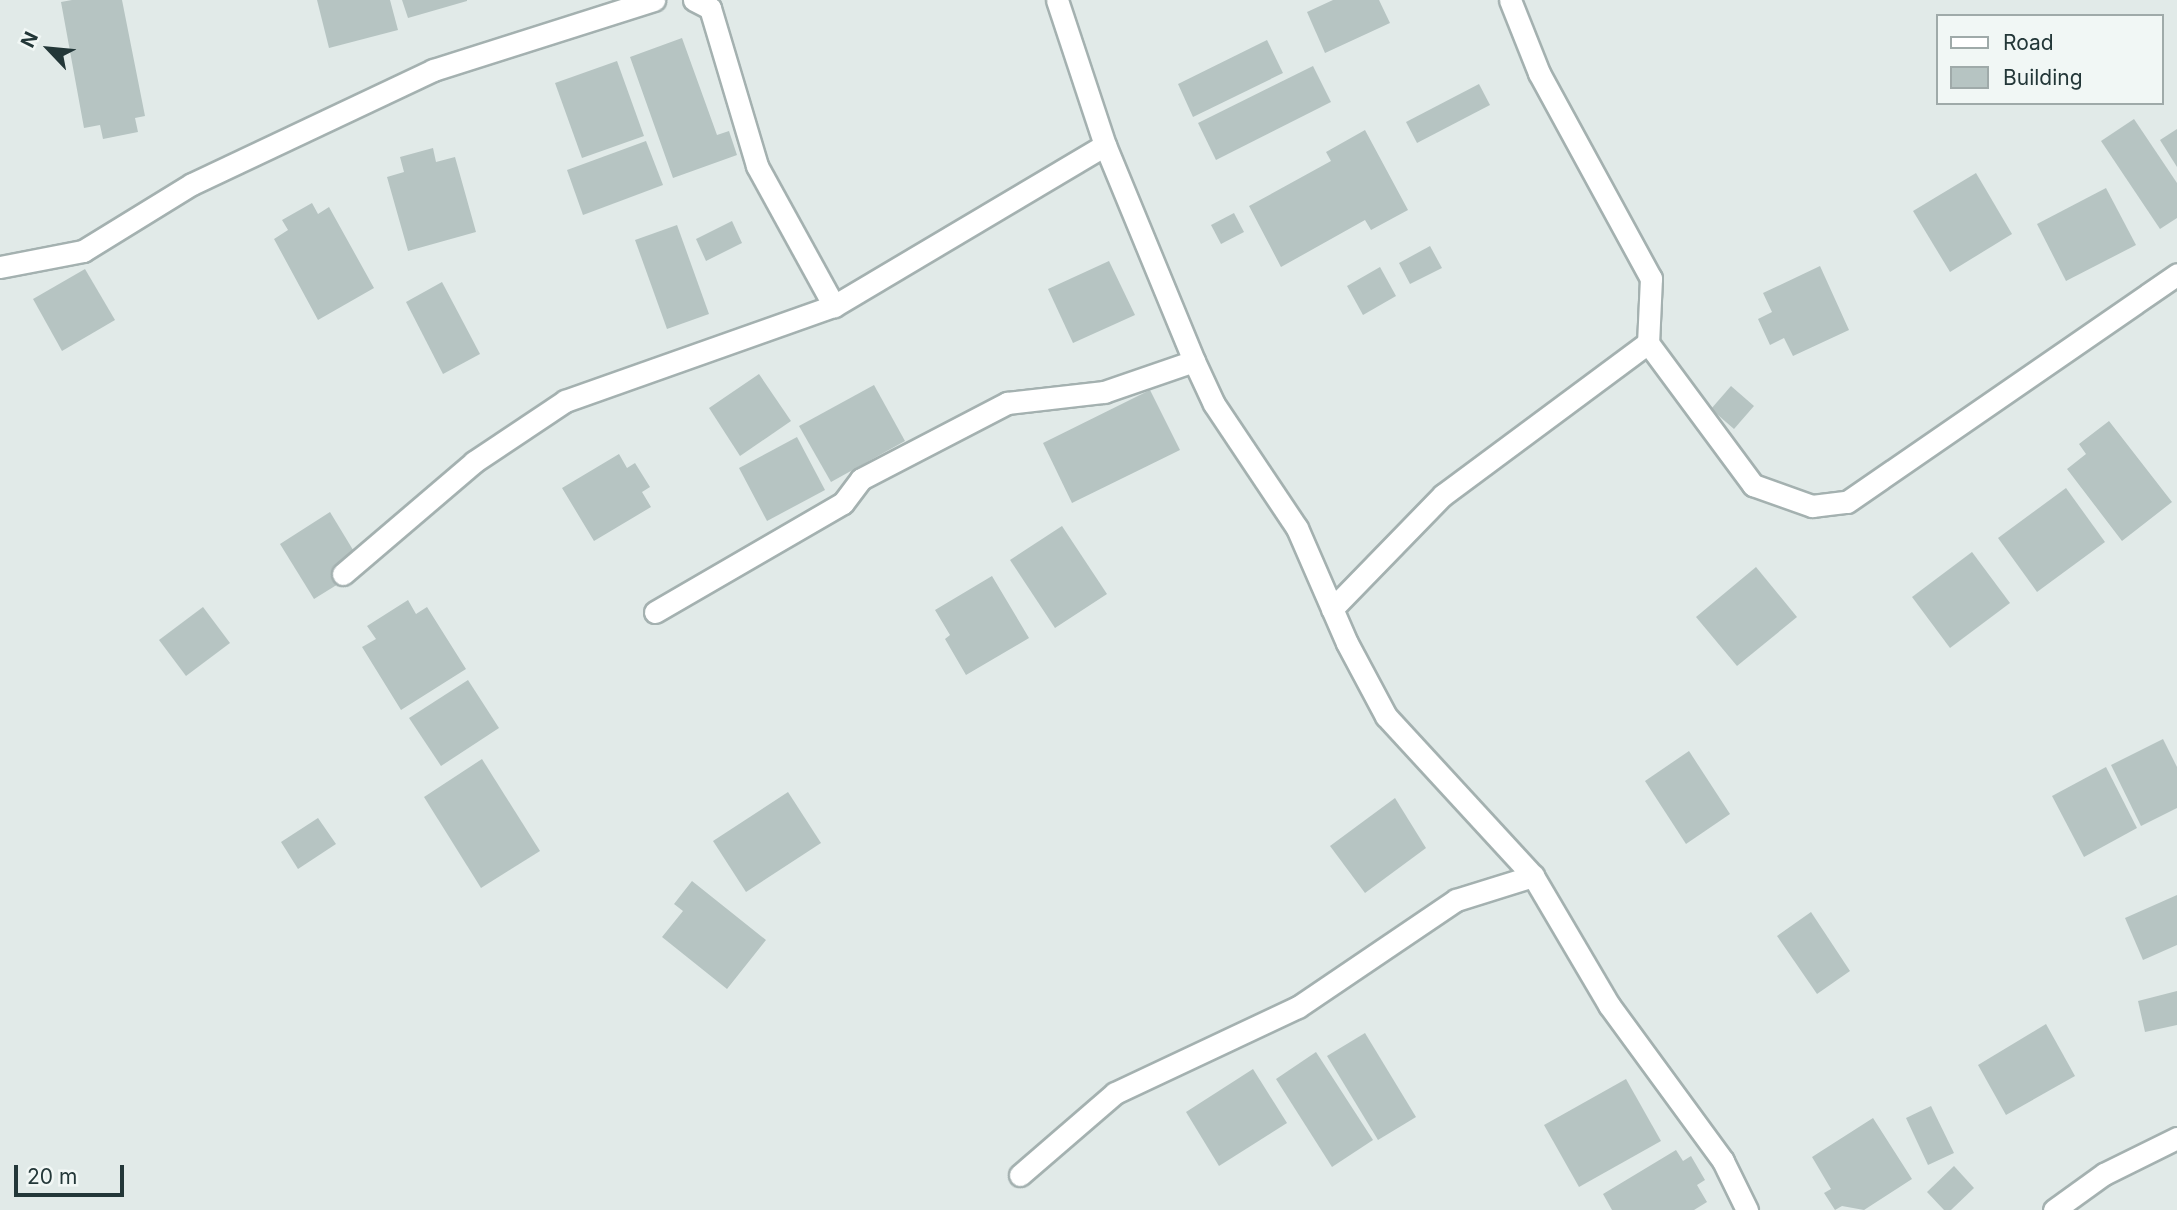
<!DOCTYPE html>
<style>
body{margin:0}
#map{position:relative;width:2177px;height:1210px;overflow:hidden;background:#e1eae8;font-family:Inter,sans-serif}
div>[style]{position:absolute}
.building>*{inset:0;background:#b6c4c2}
.roads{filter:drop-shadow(2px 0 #a4b1b0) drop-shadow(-2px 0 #a4b1b0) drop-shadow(0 2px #a4b1b0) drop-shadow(0 -2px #a4b1b0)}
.minor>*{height:21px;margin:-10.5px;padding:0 10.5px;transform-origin:10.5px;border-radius:10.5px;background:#fff}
span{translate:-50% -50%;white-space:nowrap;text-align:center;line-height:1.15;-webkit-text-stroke:5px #f1f7f5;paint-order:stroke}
.legend{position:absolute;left:1936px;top:14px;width:228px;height:91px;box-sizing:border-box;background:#f1f7f5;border:2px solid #9faaa9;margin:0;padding:9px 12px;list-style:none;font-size:21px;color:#233738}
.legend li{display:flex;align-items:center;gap:14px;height:35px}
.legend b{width:35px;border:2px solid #9faaa9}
.north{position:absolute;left:14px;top:14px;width:70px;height:70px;-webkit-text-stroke:5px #f1f7f5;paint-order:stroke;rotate:296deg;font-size:19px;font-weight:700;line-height:28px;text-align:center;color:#233738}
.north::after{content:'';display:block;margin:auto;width:24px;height:32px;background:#233738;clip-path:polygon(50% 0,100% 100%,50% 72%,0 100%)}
.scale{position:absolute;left:14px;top:1165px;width:110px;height:32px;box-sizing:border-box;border:4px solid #233738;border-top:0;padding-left:9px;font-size:21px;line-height:24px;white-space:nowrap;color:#233738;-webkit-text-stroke:5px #f1f7f5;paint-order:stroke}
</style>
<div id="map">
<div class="building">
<i style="clip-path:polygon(72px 0,122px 0,145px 116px,135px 118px,138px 132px,103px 139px,100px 125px,84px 128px,61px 2px)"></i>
<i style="clip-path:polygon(317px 0,390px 0,398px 30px,329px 48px)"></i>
<i style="clip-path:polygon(402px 0,467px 0,467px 1px,408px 18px)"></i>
<i style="clip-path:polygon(1333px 0,1379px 0,1390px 23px,1325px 53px,1307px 12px)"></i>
<i style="clip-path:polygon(682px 38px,717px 135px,729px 131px,737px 155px,673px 178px,630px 57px)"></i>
<i style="clip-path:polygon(1267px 40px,1283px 73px,1193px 117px,1178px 84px)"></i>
<i style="clip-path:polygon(617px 61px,644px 136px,582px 158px,555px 83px)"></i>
<i style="clip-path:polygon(1313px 66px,1331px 102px,1216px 160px,1198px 123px)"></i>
<i style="clip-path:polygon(1479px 84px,1490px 105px,1417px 143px,1406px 122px)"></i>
<i style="clip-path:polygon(2134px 119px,2177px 183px,2177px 218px,2160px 229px,2101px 141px)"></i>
<i style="clip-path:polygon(2177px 129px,2177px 167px,2160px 140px)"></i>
<i style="clip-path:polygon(1365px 130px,1408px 210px,1371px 230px,1365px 220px,1281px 267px,1249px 206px,1331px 161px,1326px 152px)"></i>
<i style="clip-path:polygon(646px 141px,663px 185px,583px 215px,567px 170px)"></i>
<i style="clip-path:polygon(433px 148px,436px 162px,455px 157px,476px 232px,408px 251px,387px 177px,404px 172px,400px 157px)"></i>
<i style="clip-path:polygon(1976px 173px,2012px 234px,1950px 272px,1913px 211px)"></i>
<i style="clip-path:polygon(2106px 188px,2136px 245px,2066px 281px,2037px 224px)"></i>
<i style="clip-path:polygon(312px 203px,318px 214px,329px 207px,374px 288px,318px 320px,274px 239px,288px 230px,282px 220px)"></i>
<i style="clip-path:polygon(1234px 213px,1244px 232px,1221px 244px,1211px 225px)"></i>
<i style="clip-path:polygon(732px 221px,742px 243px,706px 261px,696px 239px)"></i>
<i style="clip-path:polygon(677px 225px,709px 314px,667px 329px,635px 240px)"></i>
<i style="clip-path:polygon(1430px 246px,1442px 268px,1410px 284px,1399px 263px)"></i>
<i style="clip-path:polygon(1109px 261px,1135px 315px,1073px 343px,1048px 289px)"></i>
<i style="clip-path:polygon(1820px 266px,1849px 330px,1793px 356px,1784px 338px,1770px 345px,1758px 319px,1772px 312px,1763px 293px)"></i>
<i style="clip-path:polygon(1380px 267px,1396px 296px,1363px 315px,1347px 286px)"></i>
<i style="clip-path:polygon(85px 269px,115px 320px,62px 351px,33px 299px)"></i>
<i style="clip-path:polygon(442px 282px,480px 354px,443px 374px,406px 302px)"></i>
<i style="clip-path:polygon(759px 374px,791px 421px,740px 456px,709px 408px)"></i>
<i style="clip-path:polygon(874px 385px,905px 441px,831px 482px,799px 426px)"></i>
<i style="clip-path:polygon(1731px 386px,1754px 406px,1734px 429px,1711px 409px)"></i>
<i style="clip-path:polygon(1150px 390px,1180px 450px,1072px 503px,1043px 443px)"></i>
<i style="clip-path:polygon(2109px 421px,2172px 502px,2122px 541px,2067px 469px,2086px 454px,2079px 444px)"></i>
<i style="clip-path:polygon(797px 437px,825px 490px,767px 521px,739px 468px)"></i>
<i style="clip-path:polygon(619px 454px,627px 468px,635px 463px,650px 487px,642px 492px,651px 507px,594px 541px,562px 488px)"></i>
<i style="clip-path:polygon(2066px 488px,2105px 542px,2037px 592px,1998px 538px)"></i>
<i style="clip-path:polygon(330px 512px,364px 568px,314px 599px,280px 544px)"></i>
<i style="clip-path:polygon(1062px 526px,1107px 594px,1055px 628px,1010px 560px)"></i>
<i style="clip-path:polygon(1972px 552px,2010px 603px,1950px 648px,1912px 597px)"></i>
<i style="clip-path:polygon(1756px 567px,1797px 617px,1737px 666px,1696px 617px)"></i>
<i style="clip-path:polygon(992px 576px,1029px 638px,966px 675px,945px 639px,950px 635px,935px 610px)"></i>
<i style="clip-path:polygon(408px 600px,416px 614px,427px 607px,466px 669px,401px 710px,362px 647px,376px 639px,367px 626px)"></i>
<i style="clip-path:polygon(203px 607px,230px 643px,186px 676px,159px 640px)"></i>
<i style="clip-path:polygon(468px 680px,499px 728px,441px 766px,409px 718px)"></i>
<i style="clip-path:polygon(2163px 739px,2177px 767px,2177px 808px,2141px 826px,2111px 765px)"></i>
<i style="clip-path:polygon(1689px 751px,1730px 814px,1686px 844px,1645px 781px)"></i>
<i style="clip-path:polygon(482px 759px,540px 851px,481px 888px,424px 797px)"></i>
<i style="clip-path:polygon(2106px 767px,2137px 828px,2084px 857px,2052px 796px)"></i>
<i style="clip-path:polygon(788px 792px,821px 843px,746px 892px,713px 841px)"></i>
<i style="clip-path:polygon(1395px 798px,1426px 848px,1365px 893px,1330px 846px)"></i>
<i style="clip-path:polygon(318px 818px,336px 844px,298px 869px,281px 842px)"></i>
<i style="clip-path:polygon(692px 881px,766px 940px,727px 989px,662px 937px,683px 911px,674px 904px)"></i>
<i style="clip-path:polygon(2177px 895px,2177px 945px,2143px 960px,2125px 918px)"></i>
<i style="clip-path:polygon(1811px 912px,1850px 971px,1817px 994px,1777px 936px)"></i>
<i style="clip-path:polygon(2177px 991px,2177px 1025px,2145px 1032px,2138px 1001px)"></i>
<i style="clip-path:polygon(2046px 1024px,2075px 1076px,2006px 1115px,1978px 1065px)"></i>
<i style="clip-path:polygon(1365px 1033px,1416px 1117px,1378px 1140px,1327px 1056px)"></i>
<i style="clip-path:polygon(1316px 1052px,1373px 1140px,1332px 1167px,1276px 1079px)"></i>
<i style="clip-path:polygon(1253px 1069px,1287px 1123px,1219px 1166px,1186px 1112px)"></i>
<i style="clip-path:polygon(1626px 1079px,1661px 1141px,1579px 1187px,1544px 1125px)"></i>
<i style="clip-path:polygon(1931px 1106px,1954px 1153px,1928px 1165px,1906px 1118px)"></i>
<i style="clip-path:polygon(1873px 1118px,1912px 1179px,1864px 1210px,1842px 1206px,1835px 1210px,1824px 1193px,1831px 1189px,1812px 1157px)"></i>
<i style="clip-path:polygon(1676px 1150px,1683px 1161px,1691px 1156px,1705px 1180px,1697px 1185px,1707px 1202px,1694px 1210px,1612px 1210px,1603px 1194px)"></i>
<i style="clip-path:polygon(1954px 1166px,1974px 1188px,1951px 1210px,1944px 1210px,1927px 1192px)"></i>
</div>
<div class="roads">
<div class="minor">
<i style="left:694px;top:0;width:18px;rotate:27deg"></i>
<i style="left:710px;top:8px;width:165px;rotate:73.4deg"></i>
<i style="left:757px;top:166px;width:160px;rotate:61.2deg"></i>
<i style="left:1057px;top:0;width:153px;rotate:71.7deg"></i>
<i style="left:1105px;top:145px;width:234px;rotate:67.6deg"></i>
<i style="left:1194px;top:361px;width:47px;rotate:65.1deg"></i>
<i style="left:1214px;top:404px;width:149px;rotate:56.2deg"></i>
<i style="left:1297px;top:528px;width:125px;rotate:66.5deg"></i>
<i style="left:1347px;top:643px;width:83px;rotate:61.9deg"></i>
<i style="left:1386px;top:716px;width:217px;rotate:47.4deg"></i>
<i style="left:1533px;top:876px;width:150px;rotate:59.5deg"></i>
<i style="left:1609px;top:1005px;width:193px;rotate:53.8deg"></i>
<i style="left:1723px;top:1161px;width:55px;rotate:63.9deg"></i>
<i style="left:1510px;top:0;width:79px;rotate:68.3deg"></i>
<i style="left:1539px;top:73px;width:234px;rotate:61.4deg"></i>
<i style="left:1651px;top:278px;width:65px;rotate:92.6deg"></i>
<i style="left:1648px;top:343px;width:177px;rotate:53.5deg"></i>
<i style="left:1753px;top:485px;width:63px;rotate:19.6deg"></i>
<i style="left:1812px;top:506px;width:35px;rotate:-7deg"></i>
<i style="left:1847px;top:502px;width:401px;rotate:-34.6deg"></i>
<i style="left:0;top:267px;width:85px;rotate:-10.9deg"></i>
<i style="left:83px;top:251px;width:128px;rotate:-31.6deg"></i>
<i style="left:192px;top:184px;width:267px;rotate:-25.3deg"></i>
<i style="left:433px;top:70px;width:232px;rotate:-17.6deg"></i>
<i style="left:343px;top:574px;width:172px;rotate:-40.5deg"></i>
<i style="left:474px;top:462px;width:110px;rotate:-33.8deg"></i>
<i style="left:565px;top:401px;width:285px;rotate:-19.5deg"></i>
<i style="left:834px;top:306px;width:315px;rotate:-30.7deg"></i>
<i style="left:1332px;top:609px;width:159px;rotate:-45.8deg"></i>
<i style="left:1443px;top:495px;width:255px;rotate:-36.6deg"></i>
<i style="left:655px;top:612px;width:217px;rotate:-30.1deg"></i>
<i style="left:843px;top:503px;width:30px;rotate:-53deg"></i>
<i style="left:861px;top:479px;width:165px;rotate:-27.5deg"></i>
<i style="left:1007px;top:403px;width:98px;rotate:-6.5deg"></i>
<i style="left:1104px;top:392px;width:95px;rotate:-19deg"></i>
<i style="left:1020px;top:1175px;width:125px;rotate:-40.8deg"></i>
<i style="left:1115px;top:1093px;width:202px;rotate:-25.2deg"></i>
<i style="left:1298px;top:1007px;width:191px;rotate:-34.1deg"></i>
<i style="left:1456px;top:900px;width:81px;rotate:-17.3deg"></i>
<i style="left:2054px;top:1210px;width:62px;rotate:-35.8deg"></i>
<i style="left:2104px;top:1174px;width:81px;rotate:-26.3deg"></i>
</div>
</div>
<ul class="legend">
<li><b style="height:9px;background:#fff"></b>Road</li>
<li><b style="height:19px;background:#b6c4c2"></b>Building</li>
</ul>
<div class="north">N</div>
<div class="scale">20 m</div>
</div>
